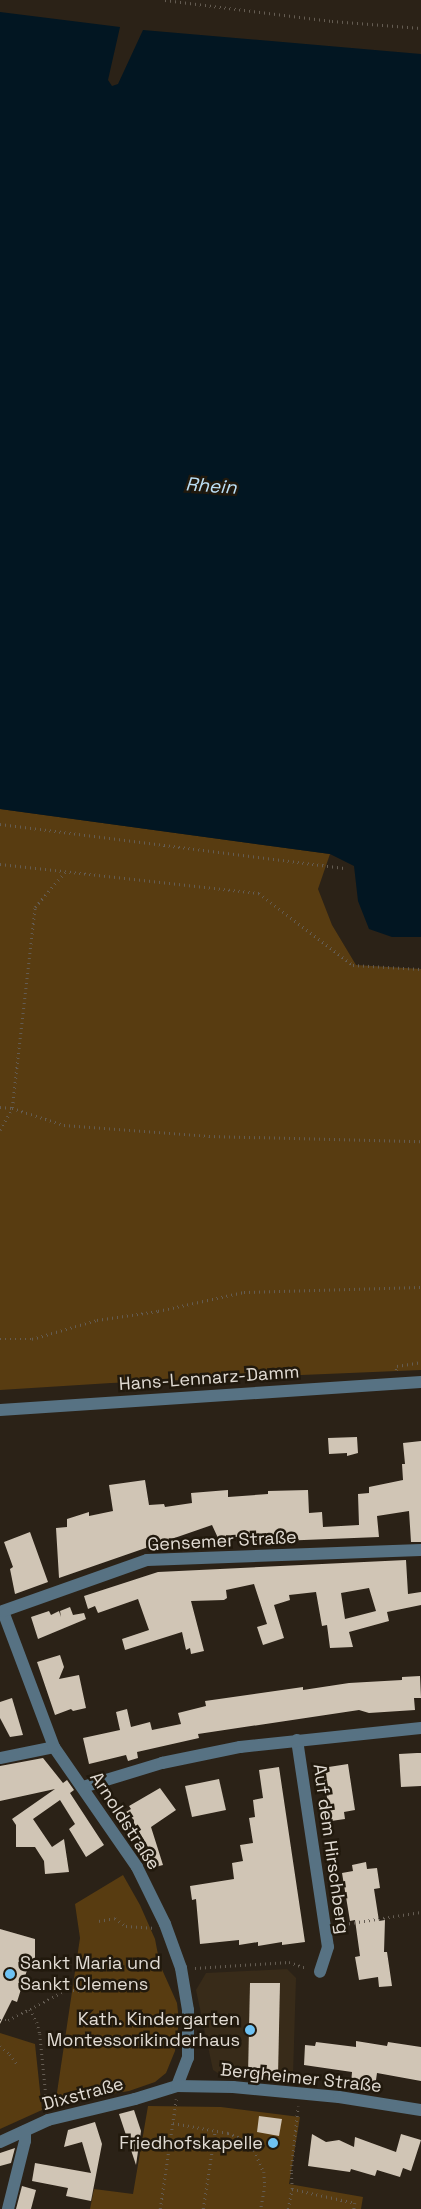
<!DOCTYPE html>
<meta charset="utf-8">
<style>
body{margin:0}
#map{position:relative;width:421px;height:2209px;overflow:hidden;background:#2b2217;font-family:"Space Grotesk",sans-serif}
div>[style]{position:absolute}
.built>*{inset:0;background:#382b19}
.green>*{inset:0;background:#583c11}
.water>*{inset:0;background:#021622}
.building>*{inset:0;background:#d0c5b5}
.path>*{height:2.5px;margin-top:-1.25px;transform-origin:0;background:repeating-linear-gradient(90deg,#645c52 0 1px,transparent 0 5px)}
.minor>*{height:12px;margin:-6px;padding:0 6px;transform-origin:6px;border-radius:6px;background:#577283}
.dots>*{width:14px;height:14px;translate:-50% -50%;box-sizing:border-box;border:2px solid #21190d;border-radius:50%}
span{translate:-50% -50%;white-space:nowrap;text-align:center;line-height:1.15;-webkit-text-stroke:5px #21190d;paint-order:stroke}
.street-label{font-size:18px;color:#e1dbd3}
.poi-label{font-size:18px;color:#e1dbd3}
.left{translate:0 -50%;text-align:left}
.right{translate:-100% -50%;text-align:right}
.water-label{font-size:19px;color:#bce0f7;font-style:italic}
</style>
<div id="map">
<div class="built">
<i style="clip-path:polygon(287px 1969px,296px 1978px,293px 2076px,221px 2075px,213px 2070px,196px 1990px,206px 1973px)"></i>
</div>
<div class="green">
<i style="clip-path:polygon(0 809px,330px 854px,318px 889px,332px 925px,356px 965px,421px 969px,421px 1370px,111px 1383px,0 1390px)"></i>
<i style="clip-path:polygon(123px 1875px,140px 1905px,155px 1939px,160px 1965px,177px 2003px,179px 2021px,175px 2051px,166px 2073px,155px 2082px,129px 2091px,85px 2098px,55px 2106px,80px 1938px,75px 1904px)"></i>
<i style="clip-path:polygon(0 2033px,35px 2044px,42px 2110px,0 2129px)"></i>
<i style="clip-path:polygon(148px 2106px,221px 2107px,300px 2117px,289px 2184px,363px 2197px,361px 2209px,90px 2209px,94px 2189px,133px 2194px)"></i>
</div>
<div class="water">
<i style="clip-path:polygon(0 12px,120px 27px,108px 80px,112px 86px,118px 84px,143px 30px,421px 54px,421px 937px,392px 937px,369px 929px,358px 901px,354px 866px,330px 854px,0 809px)"></i>
</div>
<div class="building">
<i style="clip-path:polygon(357px 1437px,358px 1453px,347px 1456px,347px 1453px,329px 1454px,328px 1438px)"></i>
<i style="clip-path:polygon(421px 1441px,421px 1542px,411px 1542px,409px 1511px,377px 1516px,379px 1537px,253px 1542px,251px 1536px,218px 1538px,212px 1525px,59px 1578px,56px 1528px,67px 1527px,67px 1519px,89px 1512px,89px 1516px,113px 1511px,109px 1485px,145px 1480px,149px 1505px,164px 1504px,165px 1507px,192px 1503px,191px 1493px,228px 1490px,228px 1497px,268px 1494px,268px 1491px,308px 1490px,309px 1513px,322px 1512px,323px 1527px,359px 1525px,358px 1494px,369px 1493px,369px 1487px,403px 1480px,402px 1464px,405px 1464px,403px 1443px)"></i>
<i style="clip-path:polygon(30px 1532px,48px 1582px,15px 1594px,10px 1569px,13px 1567px,4px 1542px)"></i>
<i style="clip-path:polygon(evenodd,406px 1560px,408px 1594px,421px 1592px,421px 1605px,387px 1612px,389px 1621px,349px 1632px,353px 1647px,330px 1648px,327px 1625px,322px 1626px,316px 1592px,289px 1595px,290px 1600px,274px 1605px,284px 1638px,263px 1645px,257px 1627px,267px 1624px,254px 1584px,226px 1590px,227px 1598px,224px 1600px,191px 1601px,204px 1651px,191px 1654px,190px 1648px,186px 1650px,182px 1632px,125px 1650px,122px 1639px,149px 1630px,138px 1599px,98px 1613px,95px 1606px,88px 1609px,84px 1596px,158px 1572px,406px 1560px,369px 1588px,376px 1611px,345px 1619px,341px 1593px,369px 1588px)"></i>
<i style="clip-path:polygon(70px 1607px,73px 1615px,84px 1613px,86px 1619px,38px 1639px,31px 1617px,49px 1611px,51px 1615px,59px 1611px,61px 1617px,60px 1611px)"></i>
<i style="clip-path:polygon(60px 1655px,64px 1667px,59px 1679px,79px 1675px,86px 1708px,73px 1711px,71px 1709px,55px 1715px,37px 1662px)"></i>
<i style="clip-path:polygon(420px 1676px,421px 1698px,414px 1698px,415px 1710px,369px 1713px,359px 1710px,198px 1734px,199px 1738px,137px 1752px,138px 1758px,128px 1761px,126px 1755px,89px 1764px,83px 1738px,120px 1730px,116px 1712px,127px 1709px,131px 1727px,150px 1722px,152px 1730px,181px 1724px,178px 1713px,206px 1706px,205px 1701px,303px 1687px,303px 1690px,349px 1683px,402px 1680px,402px 1677px)"></i>
<i style="clip-path:polygon(12px 1698px,23px 1735px,10px 1737px,0 1718px,0 1702px)"></i>
<i style="clip-path:polygon(417px 1753px,421px 1753px,421px 1786px,401px 1787px,399px 1754px)"></i>
<i style="clip-path:polygon(43px 1758px,63px 1783px,67px 1780px,74px 1790px,70px 1793px,104px 1845px,86px 1857px,69px 1829px,75px 1824px,60px 1800px,33px 1819px,52px 1847px,64px 1839px,69px 1872px,45px 1874px,44px 1861px,35px 1847px,16px 1847px,16px 1825px,12px 1819px,55px 1789px,0 1801px,0 1766px)"></i>
<i style="clip-path:polygon(348px 1764px,355px 1810px,344px 1812px,345px 1819px,331px 1821px,322px 1768px)"></i>
<i style="clip-path:polygon(279px 1767px,305px 1942px,282px 1945px,282px 1942px,258px 1946px,258px 1942px,239px 1945px,239px 1940px,200px 1944px,196px 1899px,192px 1900px,190px 1886px,234px 1879px,232px 1863px,243px 1861px,240px 1845px,253px 1843px,249px 1818px,255px 1817px,253px 1800px,263px 1798px,259px 1770px)"></i>
<i style="clip-path:polygon(219px 1779px,226px 1810px,192px 1817px,185px 1786px)"></i>
<i style="clip-path:polygon(160px 1788px,176px 1810px,151px 1827px,163px 1865px,147px 1869px,141px 1849px,148px 1847px,134px 1823px,134px 1820px,126px 1812px,131px 1809px,129px 1806px)"></i>
<i style="clip-path:polygon(366px 1862px,367px 1869px,377px 1868px,380px 1888px,374px 1889px,379px 1921px,385px 1920px,384px 1952px,387px 1952px,392px 1986px,379px 1987px,378px 1977px,359px 1980px,355px 1957px,360px 1956px,355px 1920px,350px 1921px,342px 1873px,353px 1871px,352px 1865px)"></i>
<i style="clip-path:polygon(0 1929px,35px 1939px,35px 1964px,28px 1967px,17px 2002px,12px 2000px,0 2024px)"></i>
<i style="clip-path:polygon(250px 1983px,280px 1983px,278px 2076px,248px 2075px)"></i>
<i style="clip-path:polygon(356px 2041px,387px 2046px,388px 2042px,421px 2047px,421px 2081px,377px 2073px,375px 2087px,351px 2084px,352px 2072px,304px 2065px,305px 2045px,315px 2046px,316px 2042px,356px 2047px)"></i>
<i style="clip-path:polygon(134px 2110px,141px 2131px,136px 2165px,119px 2114px)"></i>
<i style="clip-path:polygon(259px 2116px,282px 2119px,279px 2136px,257px 2132px)"></i>
<i style="clip-path:polygon(95px 2122px,102px 2144px,91px 2201px,66px 2196px,68px 2188px,32px 2181px,35px 2163px,91px 2173px,82px 2142px,64px 2147px,68px 2130px)"></i>
<i style="clip-path:polygon(312px 2134px,326px 2142px,339px 2140px,354px 2147px,355px 2137px,396px 2152px,401px 2134px,421px 2140px,411px 2171px,403px 2168px,400px 2177px,377px 2170px,375px 2176px,351px 2169px,350px 2172px,308px 2166px)"></i>
<i style="clip-path:polygon(15px 2148px,11px 2163px,0 2166px,0 2153px)"></i>
<i style="clip-path:polygon(22px 2186px,36px 2190px,31px 2209px,16px 2209px)"></i>
</div>
<div class="path">
<i style="left:165px;top:0;width:168px;rotate:7.2deg"></i>
<i style="left:332px;top:21px;width:89px;rotate:4.5deg"></i>
<i style="left:0;top:824px;width:347px;rotate:7.3deg"></i>
<i style="left:0;top:864px;width:261px;rotate:6.4deg"></i>
<i style="left:259px;top:893px;width:118px;rotate:37.5deg"></i>
<i style="left:353px;top:965px;width:68px;rotate:3.4deg"></i>
<i style="left:0;top:1107px;width:12px;rotate:5deg"></i>
<i style="left:12px;top:1108px;width:55px;rotate:18.1deg"></i>
<i style="left:64px;top:1125px;width:145px;rotate:4.3deg"></i>
<i style="left:209px;top:1136px;width:212px;rotate:1.4deg"></i>
<i style="left:0;top:1130px;width:25px;rotate:-61deg"></i>
<i style="left:12px;top:1108px;width:202px;rotate:-83.5deg"></i>
<i style="left:35px;top:907px;width:46px;rotate:-49.4deg"></i>
<i style="left:0;top:1339px;width:32px"></i>
<i style="left:32px;top:1339px;width:68px;rotate:-16.3deg"></i>
<i style="left:97px;top:1320px;width:62px;rotate:-8.4deg"></i>
<i style="left:158px;top:1311px;width:88px;rotate:-12.5deg"></i>
<i style="left:244px;top:1292px;width:177px;rotate:-1.6deg"></i>
<i style="left:396px;top:1370px;width:4px;rotate:-76deg"></i>
<i style="left:397px;top:1366px;width:24px;rotate:-9deg"></i>
<i style="left:99px;top:1921px;width:16px;rotate:-11deg"></i>
<i style="left:115px;top:1918px;width:14px;rotate:36deg"></i>
<i style="left:126px;top:1926px;width:26px;rotate:4deg"></i>
<i style="left:339px;top:1925px;width:83px;rotate:-9deg"></i>
<i style="left:195px;top:1968px;width:94px;rotate:-3.7deg"></i>
<i style="left:289px;top:1962px;width:18px;rotate:19deg"></i>
<i style="left:30px;top:2009px;width:43px;rotate:-27.8deg"></i>
<i style="left:68px;top:1989px;width:11px;rotate:10deg"></i>
<i style="left:0;top:2020px;width:8px"></i>
<i style="left:8px;top:2020px;width:25px;rotate:-27deg"></i>
<i style="left:30px;top:2009px;width:15px;rotate:62deg"></i>
<i style="left:37px;top:2022px;width:12px;rotate:76deg"></i>
<i style="left:40px;top:2034px;width:72px;rotate:84.4deg"></i>
<i style="left:0;top:2046px;width:13px;rotate:39deg"></i>
<i style="left:10px;top:2054px;width:14px;rotate:54deg"></i>
<i style="left:173px;top:2123px;width:56px;rotate:10.3deg"></i>
<i style="left:228px;top:2133px;width:19px;rotate:21deg"></i>
<i style="left:246px;top:2140px;width:13px;rotate:51deg"></i>
<i style="left:254px;top:2150px;width:24px;rotate:66deg"></i>
<i style="left:264px;top:2172px;width:14px;rotate:86deg"></i>
<i style="left:265px;top:2186px;width:23px;rotate:100deg"></i>
<i style="left:292px;top:2189px;width:18px;rotate:-93deg"></i>
<i style="left:291px;top:2171px;width:65px;rotate:-83.9deg"></i>
<i style="left:160px;top:2209px;width:111px;rotate:-81.7deg"></i>
<i style="left:203px;top:2209px;width:79px;rotate:-81.3deg"></i>
<i style="left:288px;top:2209px;width:20px;rotate:-79deg"></i>
<i style="left:292px;top:2189px;width:65px;rotate:12.5deg"></i>
<i style="left:355px;top:2203px;width:6px;rotate:99deg"></i>
</div>
<div class="minor">
<i style="left:0;top:1410px;width:422px;rotate:-3.8deg"></i>
<i style="left:297px;top:1740px;width:209px;rotate:81.5deg"></i>
<i style="left:328px;top:1947px;width:26px;rotate:108deg"></i>
<i style="left:0;top:1758px;width:55px;rotate:-11.5deg"></i>
<i style="left:83px;top:1787px;width:83px;rotate:-16.9deg"></i>
<i style="left:162px;top:1763px;width:80px;rotate:-11.6deg"></i>
<i style="left:240px;top:1747px;width:182px;rotate:-6deg"></i>
<i style="left:177px;top:2086px;width:30px;rotate:-69deg"></i>
<i style="left:188px;top:2058px;width:48px;rotate:-90deg"></i>
<i style="left:188px;top:2010px;width:43px;rotate:-99.5deg"></i>
<i style="left:181px;top:1968px;width:47px;rotate:-110deg"></i>
<i style="left:165px;top:1924px;width:64px;rotate:-116.2deg"></i>
<i style="left:137px;top:1867px;width:146px;rotate:-124.7deg"></i>
<i style="left:54px;top:1747px;width:145px;rotate:-110.6deg"></i>
<i style="left:3px;top:1611px;width:153px;rotate:-19.5deg"></i>
<i style="left:147px;top:1560px;width:274px;rotate:-2.1deg"></i>
<i style="left:0;top:2142px;width:53px;rotate:-24.6deg"></i>
<i style="left:48px;top:2120px;width:89px;rotate:-13.6deg"></i>
<i style="left:135px;top:2099px;width:44px;rotate:-17.2deg"></i>
<i style="left:177px;top:2086px;width:56px;rotate:1deg"></i>
<i style="left:233px;top:2087px;width:106px;rotate:5.4deg"></i>
<i style="left:339px;top:2097px;width:83px;rotate:9deg"></i>
<i style="left:8px;top:2209px;width:70px;rotate:-76deg"></i>
<i style="left:25px;top:2141px;width:10px;rotate:-90deg"></i>
</div>
<div class="dots">
<i style="left:10px;top:1974px;background:#6ec2f3"></i>
<i style="left:250px;top:2030px;background:#6ec2f3"></i>
<i style="left:273px;top:2143px;background:#6ec2f3"></i>
</div>
<div class="street-label">
<span style="left:209px;top:1378px;rotate:-4deg">Hans-Lennarz-Damm</span>
<span style="left:222px;top:1541px;rotate:-3deg">Gensemer Straße</span>
<span style="left:125px;top:1821px;rotate:57deg">Arnoldstraße</span>
<span style="left:331px;top:1849px;rotate:82deg">Auf dem Hirschberg</span>
<span style="left:301px;top:2078px;rotate:6deg">Bergheimer Straße</span>
<span style="left:83px;top:2094px;rotate:-15deg">Dixstraße</span>
</div>
<div class="poi-label">
<span class="left" style="left:20px;top:1974px">Sankt Maria und<br>Sankt Clemens</span>
<span class="right" style="left:240px;top:2030px">Kath. Kindergarten<br>Montessorikinderhaus</span>
<span class="right" style="left:263px;top:2143px">Friedhofskapelle</span>
</div>
<div class="water-label">
<span style="left:211px;top:486px;rotate:4deg">Rhein</span>
</div>
</div>
